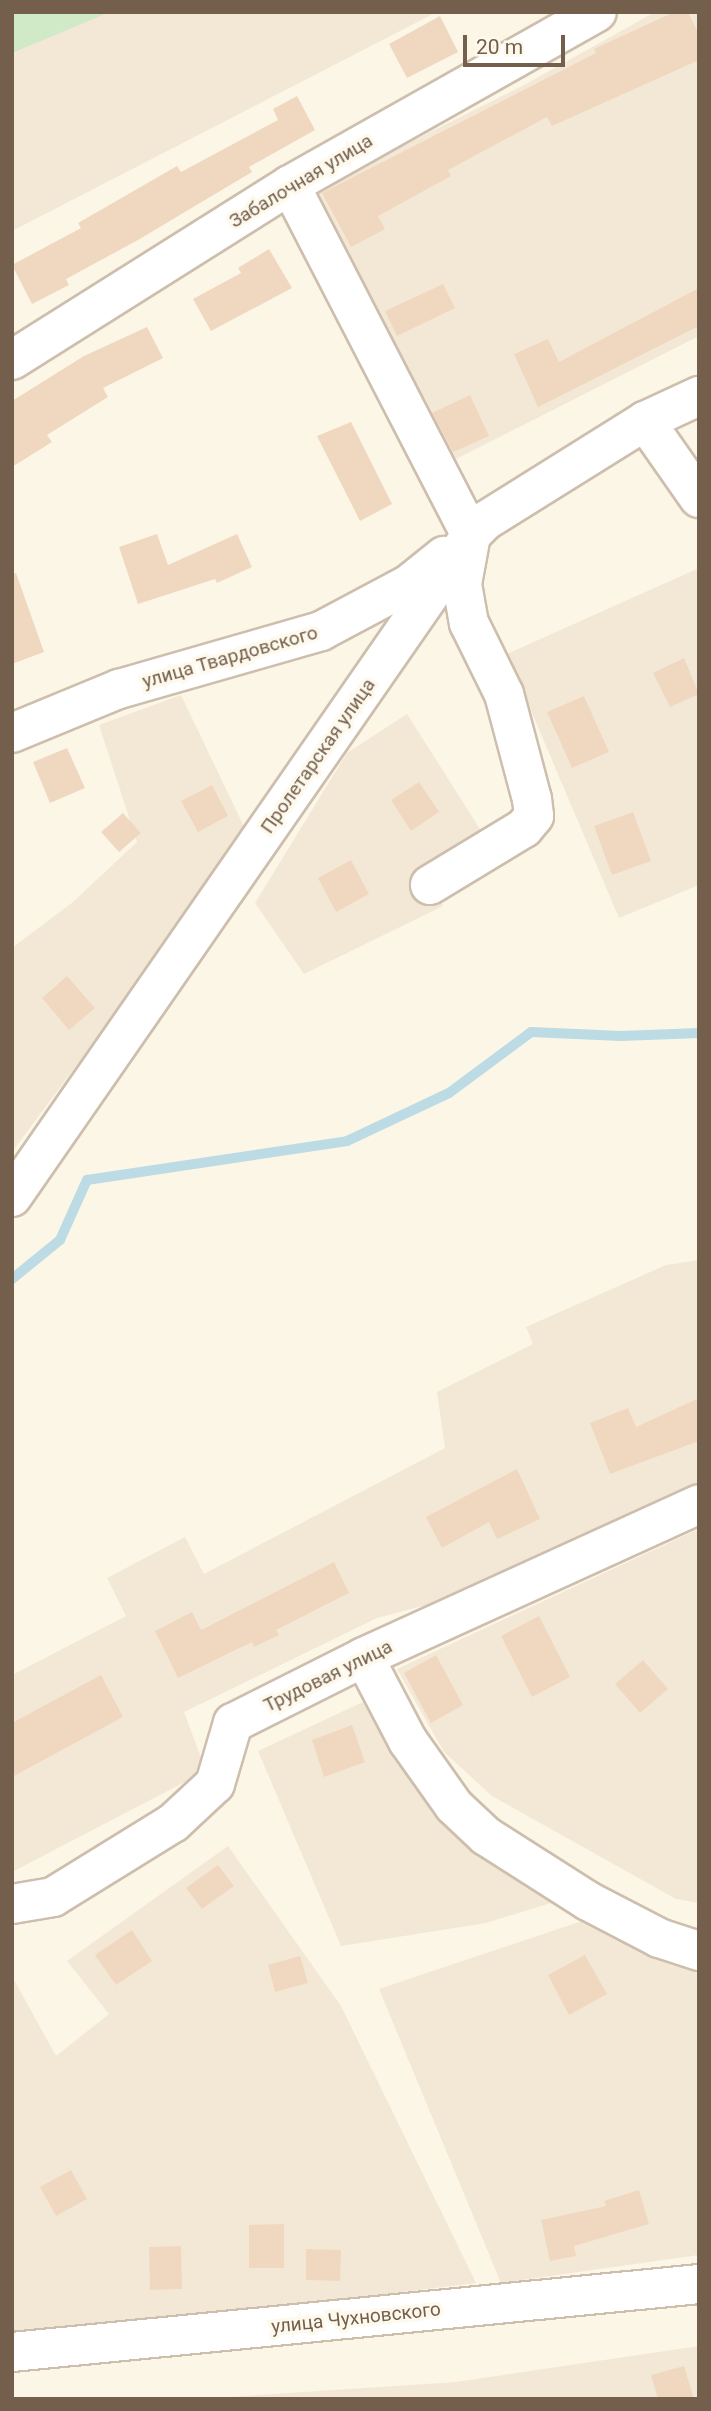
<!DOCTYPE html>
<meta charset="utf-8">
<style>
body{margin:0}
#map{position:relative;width:711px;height:2411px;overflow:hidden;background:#fcf6e7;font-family:Roboto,sans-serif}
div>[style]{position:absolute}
.residential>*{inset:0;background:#f3e8d6}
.green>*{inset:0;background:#d0e9c6}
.stream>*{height:10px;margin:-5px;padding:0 5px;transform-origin:5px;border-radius:5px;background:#bcdbe5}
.building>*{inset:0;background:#f0d8c0}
.roads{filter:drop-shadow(2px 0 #cdbead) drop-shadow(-2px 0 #cdbead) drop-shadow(0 2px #cdbead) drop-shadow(0 -2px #cdbead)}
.minor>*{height:38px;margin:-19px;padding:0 19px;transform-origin:19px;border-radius:19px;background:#fff}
span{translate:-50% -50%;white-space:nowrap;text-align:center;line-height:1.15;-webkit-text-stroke:7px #fef9ed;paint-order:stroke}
.street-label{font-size:19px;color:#745f4c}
.frame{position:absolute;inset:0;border:14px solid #745f4c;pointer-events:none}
.scale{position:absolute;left:463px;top:35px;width:102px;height:32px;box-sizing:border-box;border:4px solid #745f4c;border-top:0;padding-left:9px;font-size:21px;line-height:24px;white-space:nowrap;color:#745f4c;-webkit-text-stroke:5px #fef9ed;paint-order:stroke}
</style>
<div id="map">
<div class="residential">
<i style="clip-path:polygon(12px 12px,437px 12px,12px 231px)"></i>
<i style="clip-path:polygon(655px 12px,699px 12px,699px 336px,448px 463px,309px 193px,526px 84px)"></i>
<i style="clip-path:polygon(699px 568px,699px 885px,619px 918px,507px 654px)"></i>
<i style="clip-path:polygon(181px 695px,248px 835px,12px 1152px,12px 948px,73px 902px,137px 842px,99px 725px)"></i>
<i style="clip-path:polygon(407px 714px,485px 837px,430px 885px,443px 906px,304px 974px,255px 903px,347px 753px)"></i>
<i style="clip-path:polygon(699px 1260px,699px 1484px,445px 1600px,377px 1618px,184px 1712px,206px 1771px,12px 1872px,12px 1675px,126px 1616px,107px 1578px,185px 1537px,204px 1574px,445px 1448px,437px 1392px,533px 1344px,526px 1327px,666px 1265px)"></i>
<i style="clip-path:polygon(699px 1529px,699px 1903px,676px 1899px,492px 1796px,444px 1752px,397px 1669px)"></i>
<i style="clip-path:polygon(363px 1702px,439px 1811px,564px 1899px,486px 1923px,341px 1946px,258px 1751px)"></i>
<i style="clip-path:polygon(228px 1846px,341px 2006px,476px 2283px,12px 2340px,12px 1976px,56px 2056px,109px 2014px,67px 1961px)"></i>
<i style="clip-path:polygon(582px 1921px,699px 1961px,699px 2255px,501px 2283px,379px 1989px)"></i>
<i style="clip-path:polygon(699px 2346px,699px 2399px,199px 2399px,456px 2382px)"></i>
</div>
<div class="green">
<i style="clip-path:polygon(12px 12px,110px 12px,12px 53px)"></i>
</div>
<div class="stream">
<i style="left:12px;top:1279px;width:62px;rotate:-39.1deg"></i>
<i style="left:60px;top:1240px;width:66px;rotate:-65.8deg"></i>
<i style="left:87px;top:1180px;width:263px;rotate:-8.5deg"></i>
<i style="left:347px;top:1141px;width:113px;rotate:-25.2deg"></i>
<i style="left:449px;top:1093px;width:102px;rotate:-36.6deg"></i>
<i style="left:531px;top:1032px;width:90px;rotate:2.5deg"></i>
<i style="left:621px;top:1036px;width:78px;rotate:-2.2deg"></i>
</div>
<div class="building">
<i style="clip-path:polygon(674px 12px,688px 12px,699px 35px,699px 60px,552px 126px,547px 117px,448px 170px,451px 176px,378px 216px,385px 229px,351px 247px,322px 193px,596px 53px,594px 49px)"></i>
<i style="clip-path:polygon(440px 16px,458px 52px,407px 78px,389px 44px)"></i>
<i style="clip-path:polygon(297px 96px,315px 130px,249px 167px,252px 172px,138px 240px,66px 279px,69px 285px,32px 304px,12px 265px,81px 228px,78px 223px,177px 166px,181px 172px,278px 120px,273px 109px)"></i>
<i style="clip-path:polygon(269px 249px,292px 288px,211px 331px,193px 299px,241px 273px,238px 268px)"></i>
<i style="clip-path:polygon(443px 284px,455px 308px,397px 336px,385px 311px)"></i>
<i style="clip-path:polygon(699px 288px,699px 326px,538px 407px,514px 354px,548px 339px,559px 362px)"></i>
<i style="clip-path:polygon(147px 327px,163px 358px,103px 388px,108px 397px,47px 435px,52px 442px,12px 467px,12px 401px,84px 356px)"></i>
<i style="clip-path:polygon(470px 395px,489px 436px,453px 452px,432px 413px)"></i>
<i style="clip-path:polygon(351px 422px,392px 504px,360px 521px,317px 436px)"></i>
<i style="clip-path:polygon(157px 534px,168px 565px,237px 534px,252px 567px,217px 583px,215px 579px,138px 604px,119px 547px)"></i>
<i style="clip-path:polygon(16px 573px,44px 652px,12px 664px,12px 574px)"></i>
<i style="clip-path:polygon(684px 658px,699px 694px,670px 707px,653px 673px)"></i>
<i style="clip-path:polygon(584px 696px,609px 752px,572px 768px,547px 712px)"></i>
<i style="clip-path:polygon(67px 748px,85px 788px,50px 803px,33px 762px)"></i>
<i style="clip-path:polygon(419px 782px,439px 812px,411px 831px,391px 800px)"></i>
<i style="clip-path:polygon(212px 785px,228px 816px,198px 832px,181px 801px)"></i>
<i style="clip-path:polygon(633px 812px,651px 861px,612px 875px,594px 826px)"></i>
<i style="clip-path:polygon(123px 813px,141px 833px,119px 852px,101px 832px)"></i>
<i style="clip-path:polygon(351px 860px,369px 894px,336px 912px,318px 878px)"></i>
<i style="clip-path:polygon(67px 976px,95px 1008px,69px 1030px,42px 998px)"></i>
<i style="clip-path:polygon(699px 1398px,699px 1441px,610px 1474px,590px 1423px,628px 1408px,636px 1427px)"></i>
<i style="clip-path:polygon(517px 1469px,540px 1519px,497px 1539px,489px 1522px,442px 1548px,426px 1517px)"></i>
<i style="clip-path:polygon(334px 1562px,349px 1593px,276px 1630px,279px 1635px,254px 1647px,252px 1642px,178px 1678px,155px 1631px,192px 1612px,201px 1630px)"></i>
<i style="clip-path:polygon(539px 1616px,570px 1677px,532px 1697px,501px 1636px)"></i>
<i style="clip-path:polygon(436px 1655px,463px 1705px,431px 1723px,404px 1673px)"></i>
<i style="clip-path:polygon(643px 1660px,668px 1689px,640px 1713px,615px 1684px)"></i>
<i style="clip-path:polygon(101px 1675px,123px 1717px,12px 1777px,12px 1723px)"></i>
<i style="clip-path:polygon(352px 1725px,365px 1762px,324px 1777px,312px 1740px)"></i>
<i style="clip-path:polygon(218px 1865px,234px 1886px,202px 1909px,186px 1888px)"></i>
<i style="clip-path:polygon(132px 1930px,152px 1961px,116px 1985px,95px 1955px)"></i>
<i style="clip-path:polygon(585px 1955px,607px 1994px,569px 2015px,548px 1975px)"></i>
<i style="clip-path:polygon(300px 1956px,308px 1983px,275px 1992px,268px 1965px)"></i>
<i style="clip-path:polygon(71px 2170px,87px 2199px,56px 2216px,40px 2187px)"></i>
<i style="clip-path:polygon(639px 2190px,649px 2224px,574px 2246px,576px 2256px,550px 2261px,541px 2220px,606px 2206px,604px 2201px)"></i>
<i style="clip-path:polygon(284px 2224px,284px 2268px,249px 2268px,249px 2225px)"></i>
<i style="clip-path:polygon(181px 2246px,182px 2289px,150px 2290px,149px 2247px)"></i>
<i style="clip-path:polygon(306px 2249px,341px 2250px,340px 2281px,306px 2280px)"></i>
<i style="clip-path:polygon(684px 2366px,694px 2399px,658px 2399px,651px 2375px)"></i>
</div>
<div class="roads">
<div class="minor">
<i style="left:290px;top:185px;width:394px;rotate:62.7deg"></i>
<i style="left:471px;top:535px;width:50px;rotate:100.4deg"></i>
<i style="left:462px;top:584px;width:40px;rotate:80deg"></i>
<i style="left:469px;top:623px;width:79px;rotate:63.8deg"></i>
<i style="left:504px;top:694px;width:109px;rotate:75.1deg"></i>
<i style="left:532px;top:799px;width:17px;rotate:83deg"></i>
<i style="left:534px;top:816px;width:16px;rotate:130deg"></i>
<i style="left:524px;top:828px;width:110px;rotate:148.8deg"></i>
<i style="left:12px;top:360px;width:328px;rotate:-32.2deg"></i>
<i style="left:290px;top:185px;width:352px;rotate:-29.4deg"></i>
<i style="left:645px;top:421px;width:94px;rotate:55deg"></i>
<i style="left:12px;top:733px;width:116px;rotate:-22.4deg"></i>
<i style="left:119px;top:689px;width:210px;rotate:-16deg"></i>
<i style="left:321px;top:631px;width:100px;rotate:-28.1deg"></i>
<i style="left:409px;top:584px;width:45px;rotate:-38.7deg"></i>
<i style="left:12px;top:1197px;width:806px;rotate:-55.26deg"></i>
<i style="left:471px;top:535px;width:20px;rotate:-45deg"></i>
<i style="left:485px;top:521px;width:189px;rotate:-32deg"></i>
<i style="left:645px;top:421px;width:60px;rotate:-24.8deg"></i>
<i style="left:364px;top:1657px;width:95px;rotate:62.4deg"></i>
<i style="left:408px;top:1741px;width:80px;rotate:54.7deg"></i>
<i style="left:454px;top:1806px;width:44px;rotate:43.2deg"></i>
<i style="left:486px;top:1836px;width:121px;rotate:32.5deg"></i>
<i style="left:588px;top:1901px;width:80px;rotate:27.5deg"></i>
<i style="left:659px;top:1938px;width:42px;rotate:18deg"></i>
<i style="left:12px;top:1904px;width:42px;rotate:-9.7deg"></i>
<i style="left:53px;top:1897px;width:141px;rotate:-31.7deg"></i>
<i style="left:173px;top:1823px;width:57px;rotate:-42.9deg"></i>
<i style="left:215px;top:1784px;width:64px;rotate:-73.6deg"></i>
<i style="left:233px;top:1723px;width:147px;rotate:-26.7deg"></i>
<i style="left:364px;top:1657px;width:368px;rotate:-24.5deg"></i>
<i style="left:12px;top:2352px;width:690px;rotate:-5.65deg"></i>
</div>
</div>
<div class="street-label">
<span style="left:301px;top:181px;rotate:-31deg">Забалочная улица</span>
<span style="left:230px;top:657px;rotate:-16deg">улица Твардовского</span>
<span style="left:318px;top:756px;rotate:-55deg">Пролетарская улица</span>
<span style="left:328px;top:1676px;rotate:-26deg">Трудовая улица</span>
<span style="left:356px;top:2318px;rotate:-6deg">улица Чухновского</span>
</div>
<div class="frame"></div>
<div class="scale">20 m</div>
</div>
